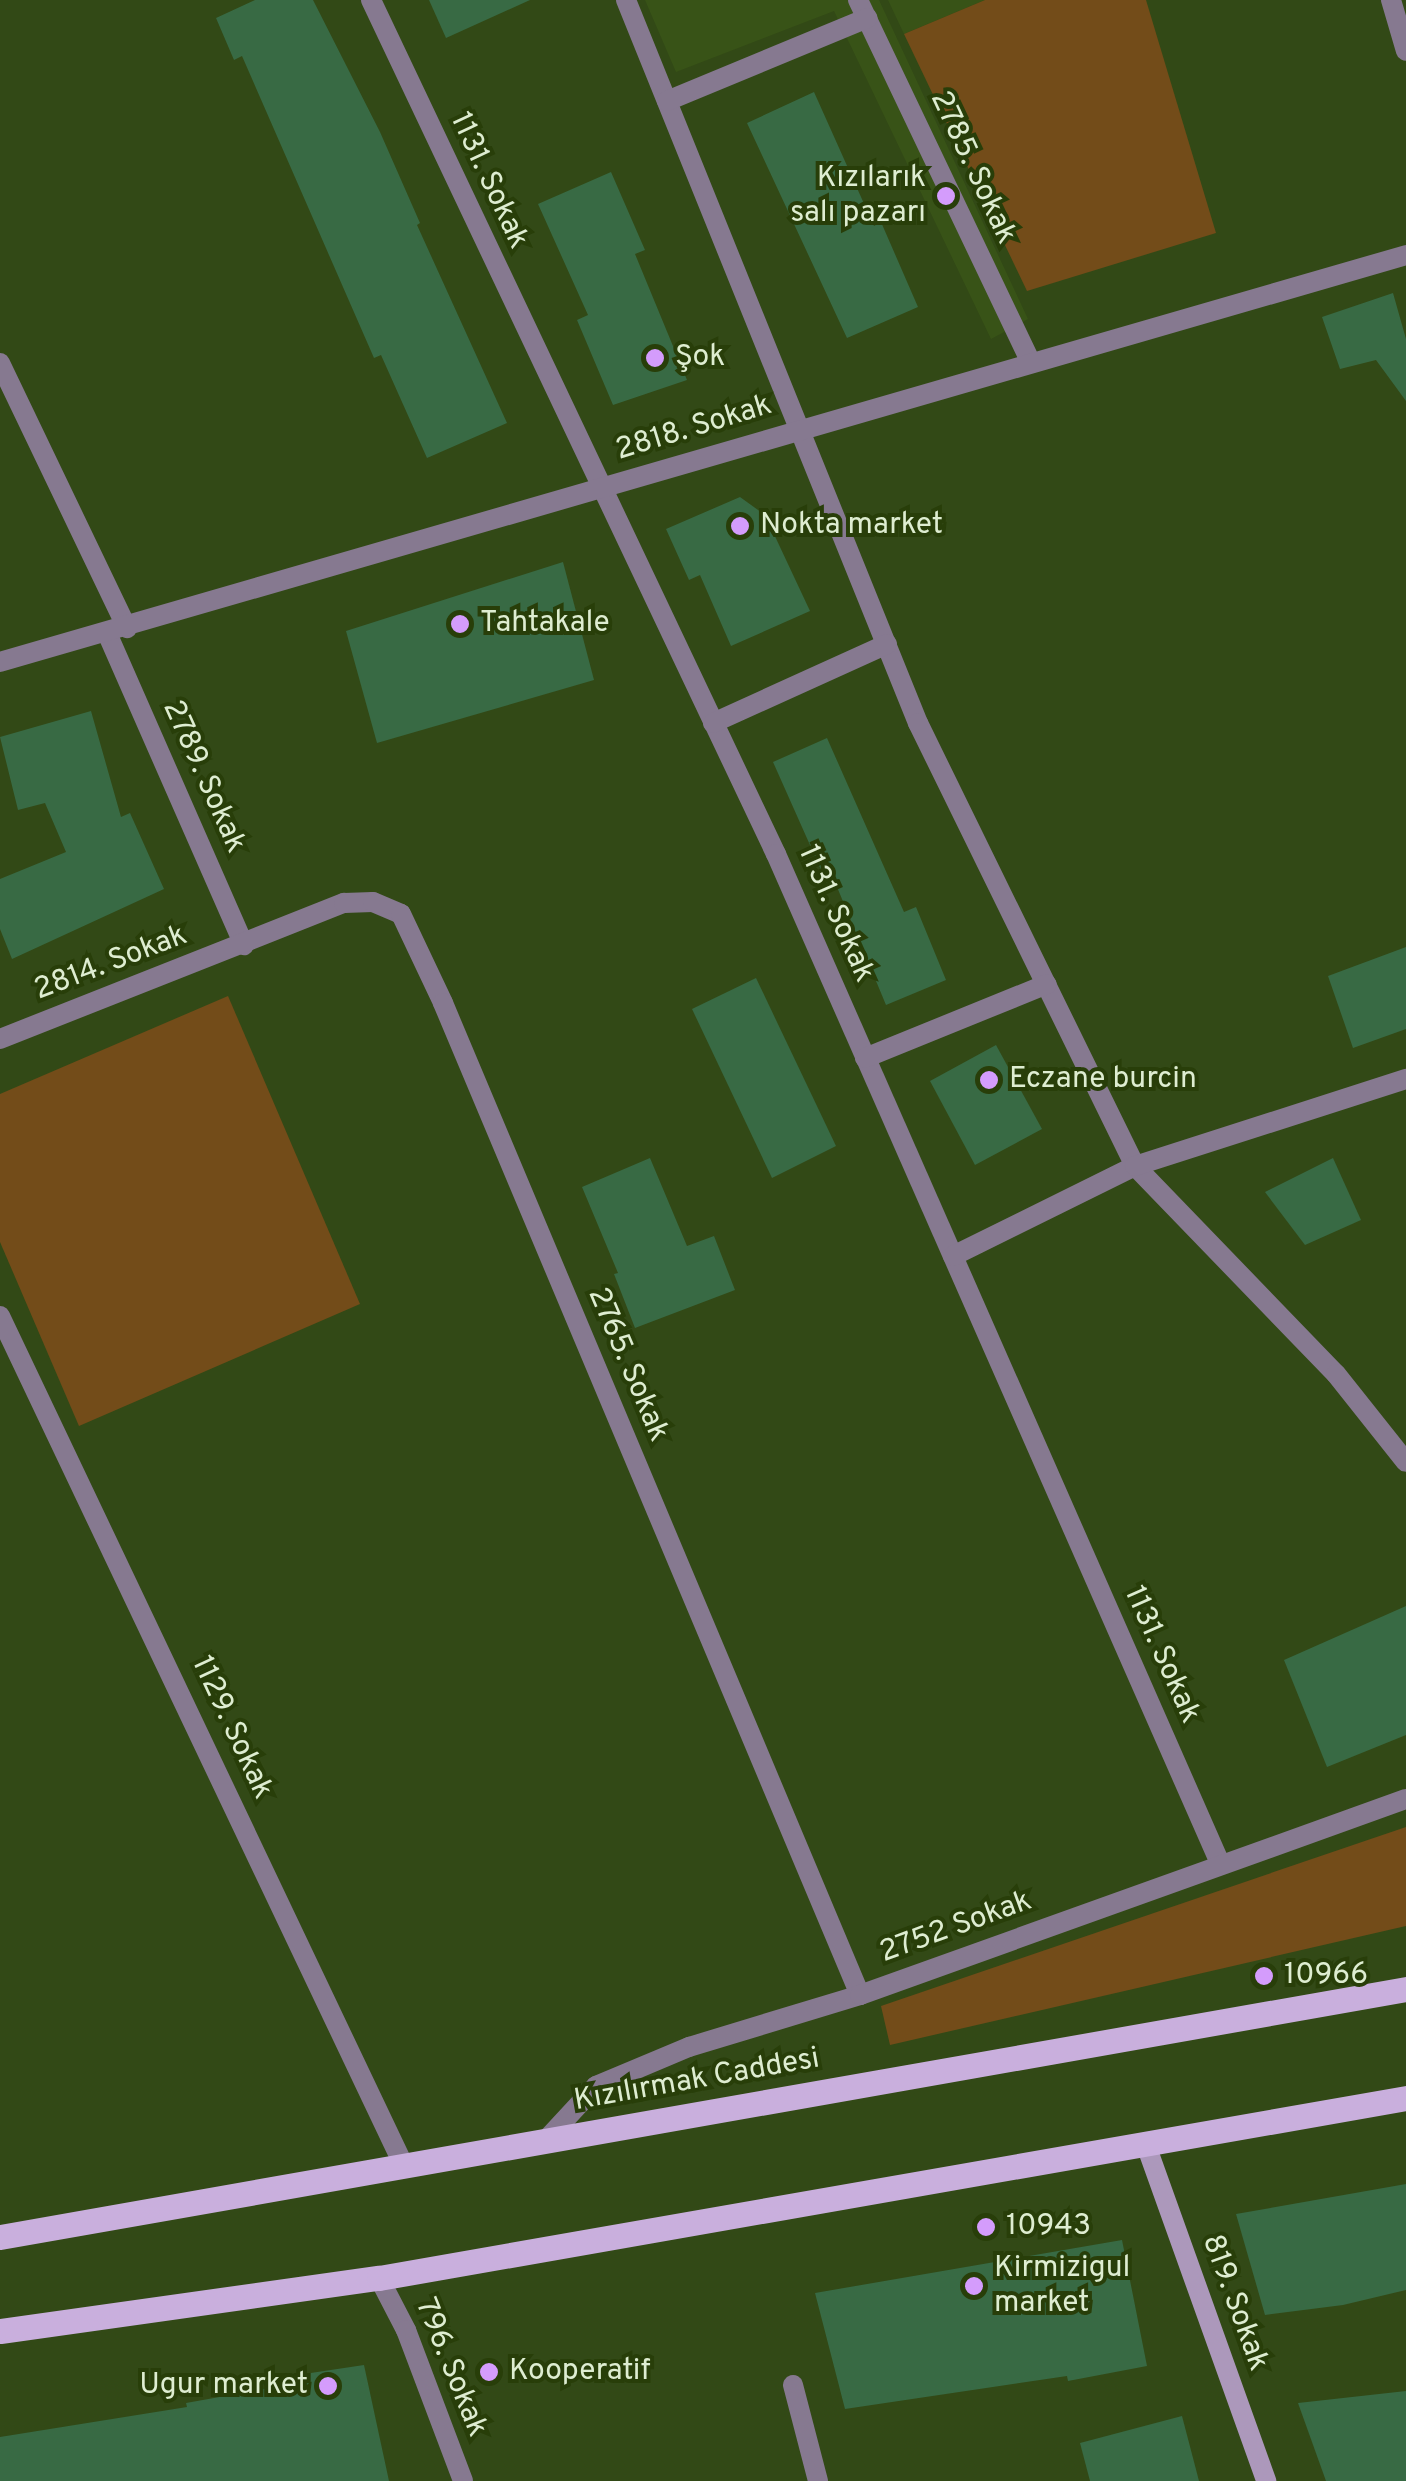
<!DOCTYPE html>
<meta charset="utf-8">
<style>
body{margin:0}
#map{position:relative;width:1406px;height:2481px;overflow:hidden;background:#324916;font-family:Overpass,sans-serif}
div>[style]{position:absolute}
.built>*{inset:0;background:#385317}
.green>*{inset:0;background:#734c19}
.building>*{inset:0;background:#386a44}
.street>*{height:20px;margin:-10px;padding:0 10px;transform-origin:10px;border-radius:10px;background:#867990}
.secondary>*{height:20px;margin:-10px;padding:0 10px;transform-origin:10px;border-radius:10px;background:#ac98bb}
.primary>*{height:25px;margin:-12.5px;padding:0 12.5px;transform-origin:12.5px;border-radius:12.5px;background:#c9afdd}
.dots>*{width:28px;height:28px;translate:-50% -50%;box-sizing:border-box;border:5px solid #283e09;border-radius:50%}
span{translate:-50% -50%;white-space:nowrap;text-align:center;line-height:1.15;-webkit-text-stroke:8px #283e09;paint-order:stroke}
.street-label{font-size:30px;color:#deedd1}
.poi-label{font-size:30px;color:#deedd1}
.right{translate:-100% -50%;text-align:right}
.left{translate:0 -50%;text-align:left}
</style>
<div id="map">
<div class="built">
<i style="clip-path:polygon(645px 0,879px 0,1028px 319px,991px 339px,834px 11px,676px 72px)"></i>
<i style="clip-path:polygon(888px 0,985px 0,904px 34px)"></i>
</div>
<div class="green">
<i style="clip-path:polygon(985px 0,1146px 0,1216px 233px,1027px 291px,904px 34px)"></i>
<i style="clip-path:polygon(228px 996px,360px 1304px,79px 1426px,0 1242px,0 1094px)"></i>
<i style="clip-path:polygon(1406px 1827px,1406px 1926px,890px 2045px,881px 2006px)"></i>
</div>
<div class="building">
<i style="clip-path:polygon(255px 0,313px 0,380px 132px,420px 223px,417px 225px,507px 423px,427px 458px,381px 355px,374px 358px,242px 56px,234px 60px,216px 18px)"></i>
<i style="clip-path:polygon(429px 0,530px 0,446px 38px)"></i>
<i style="clip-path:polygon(814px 92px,874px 226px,881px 222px,918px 307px,847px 338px,747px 123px)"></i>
<i style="clip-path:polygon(611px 172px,645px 250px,635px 254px,687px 380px,613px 405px,577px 320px,588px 315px,538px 204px)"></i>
<i style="clip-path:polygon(1393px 293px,1406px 339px,1406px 401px,1376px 360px,1340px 369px,1322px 317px)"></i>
<i style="clip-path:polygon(740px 497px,765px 515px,810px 611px,731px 646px,700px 575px,689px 580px,666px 529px)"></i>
<i style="clip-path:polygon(563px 562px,594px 680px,377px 743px,346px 631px)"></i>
<i style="clip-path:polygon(91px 711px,121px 817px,130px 813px,164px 889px,12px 959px,0 929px,0 879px,66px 852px,45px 803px,18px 810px,0 737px)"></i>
<i style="clip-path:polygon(827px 738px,904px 912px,916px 907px,946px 980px,886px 1005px,837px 887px,830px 890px,773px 762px)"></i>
<i style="clip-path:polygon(1406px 947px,1406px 1029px,1353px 1048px,1328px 976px)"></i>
<i style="clip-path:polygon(756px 978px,836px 1146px,772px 1178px,692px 1009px)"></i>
<i style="clip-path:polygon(996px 1045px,1042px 1129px,975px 1165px,930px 1081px)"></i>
<i style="clip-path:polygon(650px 1158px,687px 1246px,714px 1236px,735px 1290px,635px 1328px,614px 1274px,618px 1273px,582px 1187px)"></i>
<i style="clip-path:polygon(1333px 1158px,1361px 1220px,1305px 1245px,1265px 1192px)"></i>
<i style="clip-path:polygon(1406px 1606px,1406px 1735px,1327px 1767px,1284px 1660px)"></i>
<i style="clip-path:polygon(1406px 2184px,1406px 2290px,1343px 2305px,1265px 2315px,1236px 2214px)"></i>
<i style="clip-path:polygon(1122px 2240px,1147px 2366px,1068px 2381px,1067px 2376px,845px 2409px,815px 2293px)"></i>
<i style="clip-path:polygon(364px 2365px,389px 2481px,0 2481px,0 2437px,187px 2407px,186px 2403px,286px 2385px,284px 2377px)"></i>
<i style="clip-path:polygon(1406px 2391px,1406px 2481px,1326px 2481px,1298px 2403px)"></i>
<i style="clip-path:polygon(1182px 2416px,1199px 2481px,1090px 2481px,1080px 2443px)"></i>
</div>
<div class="street">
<i style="left:371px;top:0;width:945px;rotate:64.63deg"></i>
<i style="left:776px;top:854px;width:1102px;rotate:66.25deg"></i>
<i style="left:626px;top:0;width:780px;rotate:68.01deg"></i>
<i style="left:918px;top:723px;width:493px;rotate:63.9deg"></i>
<i style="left:1135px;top:1166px;width:289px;rotate:46deg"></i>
<i style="left:1336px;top:1374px;width:112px;rotate:51.5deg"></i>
<i style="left:858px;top:0;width:402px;rotate:64.5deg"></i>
<i style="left:1391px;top:0;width:53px;rotate:73.6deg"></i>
<i style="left:667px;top:101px;width:217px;rotate:-22.5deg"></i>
<i style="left:0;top:363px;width:294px;rotate:64.4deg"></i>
<i style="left:107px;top:633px;width:341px;rotate:66.3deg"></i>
<i style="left:0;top:662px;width:1464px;rotate:-16.14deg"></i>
<i style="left:713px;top:723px;width:191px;rotate:-24.4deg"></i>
<i style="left:0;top:1039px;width:370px;rotate:-21.6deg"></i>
<i style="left:344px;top:903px;width:29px;rotate:-2deg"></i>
<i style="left:373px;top:902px;width:30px;rotate:23deg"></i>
<i style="left:401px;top:914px;width:98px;rotate:64.7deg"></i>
<i style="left:443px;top:1003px;width:1076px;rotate:67.2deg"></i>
<i style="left:865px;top:1058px;width:196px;rotate:-22.1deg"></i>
<i style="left:953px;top:1256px;width:203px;rotate:-26.3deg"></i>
<i style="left:1135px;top:1166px;width:285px;rotate:-17.8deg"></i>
<i style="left:0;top:1316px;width:941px;rotate:64.58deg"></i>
<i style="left:546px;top:2140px;width:74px;rotate:-47.2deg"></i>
<i style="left:596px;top:2086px;width:101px;rotate:-22.8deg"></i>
<i style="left:689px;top:2047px;width:179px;rotate:-16.9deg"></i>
<i style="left:860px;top:1995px;width:580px;rotate:-19.75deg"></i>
<i style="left:379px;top:2278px;width:59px;rotate:62.6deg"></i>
<i style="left:406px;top:2330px;width:161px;rotate:69.3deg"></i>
<i style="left:793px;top:2385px;width:99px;rotate:75.4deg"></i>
</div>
<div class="secondary">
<i style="left:1146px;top:2145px;width:357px;rotate:70.3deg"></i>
</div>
<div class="primary">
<i style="left:0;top:2237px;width:1428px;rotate:-10deg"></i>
<i style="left:0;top:2331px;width:383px;rotate:-8deg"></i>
<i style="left:379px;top:2278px;width:1043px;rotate:-9.94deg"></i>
</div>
<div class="dots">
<i style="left:946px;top:196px;background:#d49cfc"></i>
<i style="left:655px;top:358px;background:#d49cfc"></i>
<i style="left:740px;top:526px;background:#d49cfc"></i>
<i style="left:460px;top:624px;background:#d49cfc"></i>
<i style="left:989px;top:1080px;background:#d49cfc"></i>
<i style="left:1264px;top:1976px;background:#d49cfc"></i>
<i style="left:986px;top:2227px;background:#d49cfc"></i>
<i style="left:974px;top:2286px;background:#d49cfc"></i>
<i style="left:489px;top:2372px;background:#d49cfc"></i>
<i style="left:328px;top:2386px;background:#d49cfc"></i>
</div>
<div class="street-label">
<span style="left:972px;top:168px;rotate:65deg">2785. Sokak</span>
<span style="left:488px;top:181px;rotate:65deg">1131. Sokak</span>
<span style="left:694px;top:429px;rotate:-17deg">2818. Sokak</span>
<span style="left:203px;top:777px;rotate:66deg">2789. Sokak</span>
<span style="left:835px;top:914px;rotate:66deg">1131. Sokak</span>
<span style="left:111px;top:964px;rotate:-21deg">2814. Sokak</span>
<span style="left:627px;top:1365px;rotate:67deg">2765. Sokak</span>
<span style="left:1161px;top:1655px;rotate:66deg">1131. Sokak</span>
<span style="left:231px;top:1728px;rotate:65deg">1129. Sokak</span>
<span style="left:956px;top:1928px;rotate:-20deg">2752 Sokak</span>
<span style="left:697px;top:2081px;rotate:-10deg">Kızılırmak Caddesi</span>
<span style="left:1234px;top:2303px;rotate:70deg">819. Sokak</span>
<span style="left:450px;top:2368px;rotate:68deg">796. Sokak</span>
</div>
<div class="poi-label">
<span class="right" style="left:926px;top:196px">Kızılarık<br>salı pazarı</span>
<span class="left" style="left:675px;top:358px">Şok</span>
<span class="left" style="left:760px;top:526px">Nokta market</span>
<span class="left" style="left:480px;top:624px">Tahtakale</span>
<span class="left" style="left:1009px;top:1080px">Eczane burcin</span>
<span class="left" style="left:1284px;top:1976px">10966</span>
<span class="left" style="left:1006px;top:2227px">10943</span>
<span class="left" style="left:994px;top:2286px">Kirmizigul<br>market</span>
<span class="left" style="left:509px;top:2372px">Kooperatif</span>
<span class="right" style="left:308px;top:2386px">Ugur market</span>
</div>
</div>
